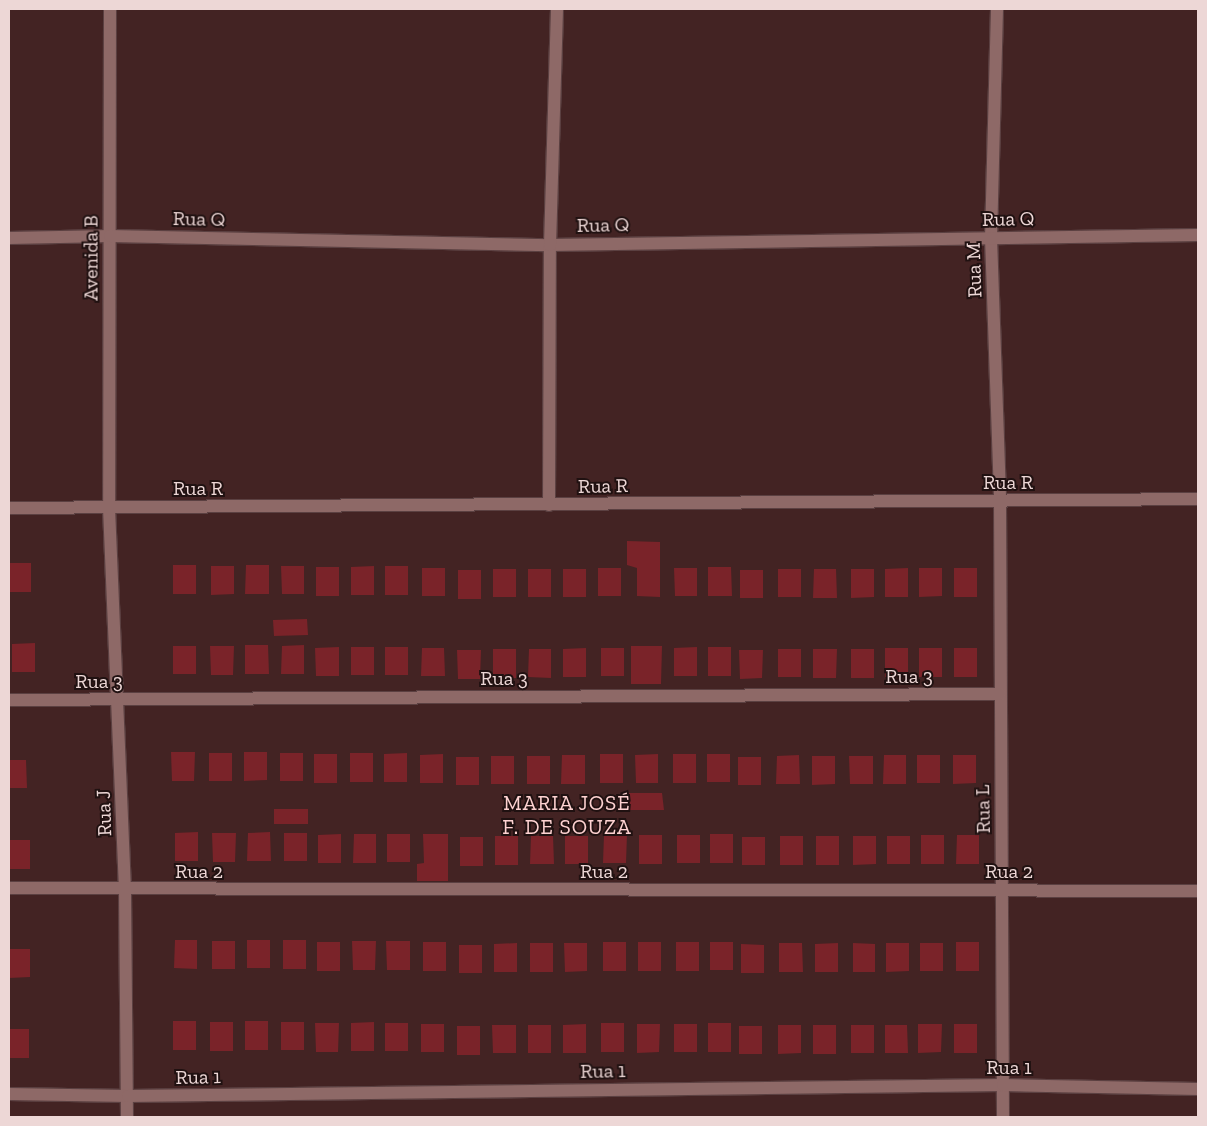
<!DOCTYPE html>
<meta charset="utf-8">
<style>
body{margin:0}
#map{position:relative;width:1207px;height:1126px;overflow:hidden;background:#432323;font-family:"Zilla Slab",serif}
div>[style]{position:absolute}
.building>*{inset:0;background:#7a2329}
.roads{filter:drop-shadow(1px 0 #5b4041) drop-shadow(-1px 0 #5b4041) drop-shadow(0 1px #5b4041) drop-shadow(0 -1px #5b4041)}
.minor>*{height:12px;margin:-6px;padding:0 6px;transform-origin:6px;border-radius:6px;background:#8e6967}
span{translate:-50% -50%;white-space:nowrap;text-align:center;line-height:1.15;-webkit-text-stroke:4px #201111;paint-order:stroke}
.street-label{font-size:20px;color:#edd7d6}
.neighbourhood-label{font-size:21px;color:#fed2d1;letter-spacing:1px}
.frame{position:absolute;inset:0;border:10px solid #edd7d6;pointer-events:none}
</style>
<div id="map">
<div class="building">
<i style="clip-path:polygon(627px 541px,660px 542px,660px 597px,637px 596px,637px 568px,627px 565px)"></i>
<i style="clip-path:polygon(9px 563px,31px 563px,31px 592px,9px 592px)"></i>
<i style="clip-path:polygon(173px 565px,196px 565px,196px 594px,173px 594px)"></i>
<i style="clip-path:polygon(246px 565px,269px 565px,269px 594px,245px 594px)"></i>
<i style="clip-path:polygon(211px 566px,234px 566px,234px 594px,211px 595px)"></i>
<i style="clip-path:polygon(281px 566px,304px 566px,304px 594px,282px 594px)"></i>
<i style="clip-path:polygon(374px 566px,374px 595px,351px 595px,351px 567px)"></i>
<i style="clip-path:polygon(385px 566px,408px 566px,408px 595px,385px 595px)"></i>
<i style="clip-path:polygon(316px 567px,339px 567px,339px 596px,316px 596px)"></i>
<i style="clip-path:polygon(708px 567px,731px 567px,732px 596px,708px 596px)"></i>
<i style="clip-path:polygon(422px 568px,445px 568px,445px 596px,422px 596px)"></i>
<i style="clip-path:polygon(598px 568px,621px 568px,621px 596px,598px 596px)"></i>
<i style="clip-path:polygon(674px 568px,697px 568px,697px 596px,675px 596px)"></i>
<i style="clip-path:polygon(908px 568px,908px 597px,885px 597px,885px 569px)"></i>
<i style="clip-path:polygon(919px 568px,942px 568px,942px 596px,919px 597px)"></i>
<i style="clip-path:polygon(954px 568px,977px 568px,977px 597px,954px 597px)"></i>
<i style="clip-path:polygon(493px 569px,516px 569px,516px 597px,493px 597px)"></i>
<i style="clip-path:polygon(528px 569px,551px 569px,551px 597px,528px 597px)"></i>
<i style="clip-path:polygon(563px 569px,586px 569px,586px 597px,563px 597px)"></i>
<i style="clip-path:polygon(778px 569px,801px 569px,801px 597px,778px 597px)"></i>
<i style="clip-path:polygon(814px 569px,836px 569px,837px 598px,813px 598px)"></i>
<i style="clip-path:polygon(851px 569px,874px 569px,874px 597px,851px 598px)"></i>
<i style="clip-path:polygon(458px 570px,481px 570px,481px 599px,458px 599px)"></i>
<i style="clip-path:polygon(740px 570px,763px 570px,763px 598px,740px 598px)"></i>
<i style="clip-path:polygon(307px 619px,308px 635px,274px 636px,273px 620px)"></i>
<i style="clip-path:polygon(35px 643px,35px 672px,12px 672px,12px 644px)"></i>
<i style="clip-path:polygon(245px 645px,268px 645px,269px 674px,245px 674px)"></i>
<i style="clip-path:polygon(304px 645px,304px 674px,281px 674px,282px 646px)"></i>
<i style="clip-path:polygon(173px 646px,196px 646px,196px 674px,173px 674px)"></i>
<i style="clip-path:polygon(210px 646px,234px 646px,233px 675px,211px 675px)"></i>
<i style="clip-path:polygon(631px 646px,662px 646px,661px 684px,631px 684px)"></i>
<i style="clip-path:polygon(339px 647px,339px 676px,316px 676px,315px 648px)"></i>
<i style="clip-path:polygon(351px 647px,374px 647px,374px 675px,351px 675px)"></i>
<i style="clip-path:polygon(385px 647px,408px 647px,408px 675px,385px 675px)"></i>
<i style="clip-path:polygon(697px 647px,697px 676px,674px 676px,674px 648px)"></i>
<i style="clip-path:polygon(708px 647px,731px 647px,731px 676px,708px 676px)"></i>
<i style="clip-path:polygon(422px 648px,444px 648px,445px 676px,421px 676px)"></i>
<i style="clip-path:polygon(586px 648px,586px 677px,563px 677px,563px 649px)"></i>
<i style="clip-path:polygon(601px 648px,624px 648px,624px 676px,601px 676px)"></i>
<i style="clip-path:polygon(885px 648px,908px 648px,908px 677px,885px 677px)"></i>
<i style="clip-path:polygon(919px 648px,942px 648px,942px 677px,919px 677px)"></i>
<i style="clip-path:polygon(954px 648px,977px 648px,977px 677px,954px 677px)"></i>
<i style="clip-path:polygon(493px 649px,516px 649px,516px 678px,493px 678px)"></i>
<i style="clip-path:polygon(529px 649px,551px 649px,551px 678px,528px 677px)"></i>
<i style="clip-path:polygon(778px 649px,801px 649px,801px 677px,778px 677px)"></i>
<i style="clip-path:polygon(813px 649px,837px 649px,836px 678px,813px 678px)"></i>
<i style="clip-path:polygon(851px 649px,874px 649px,874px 678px,851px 678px)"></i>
<i style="clip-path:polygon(457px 650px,481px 650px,480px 679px,458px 679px)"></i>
<i style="clip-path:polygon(739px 650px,763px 650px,762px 678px,740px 679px)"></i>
<i style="clip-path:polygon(171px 752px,195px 752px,194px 781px,172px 781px)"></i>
<i style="clip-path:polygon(244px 752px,267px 752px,267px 780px,244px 781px)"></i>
<i style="clip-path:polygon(209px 753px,232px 753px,232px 781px,209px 781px)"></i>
<i style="clip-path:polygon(280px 753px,303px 753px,303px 781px,280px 781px)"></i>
<i style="clip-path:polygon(350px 753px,373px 753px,373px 782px,350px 782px)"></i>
<i style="clip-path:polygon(407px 753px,407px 782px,384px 782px,384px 754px)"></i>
<i style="clip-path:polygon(314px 754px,337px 754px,337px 783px,314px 783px)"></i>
<i style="clip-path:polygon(443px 754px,443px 783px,420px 783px,420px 755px)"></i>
<i style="clip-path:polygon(600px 754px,623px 754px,623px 783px,600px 783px)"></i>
<i style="clip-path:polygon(658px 754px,658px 783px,636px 783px,635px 755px)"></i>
<i style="clip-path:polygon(673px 754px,696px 754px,696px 783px,673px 783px)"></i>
<i style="clip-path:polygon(707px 754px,730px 754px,730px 782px,707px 782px)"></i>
<i style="clip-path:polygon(562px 755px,585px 755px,585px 784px,561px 784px)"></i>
<i style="clip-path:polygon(799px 755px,800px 784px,776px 784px,777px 756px)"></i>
<i style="clip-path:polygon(884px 755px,906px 755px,906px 784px,883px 784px)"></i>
<i style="clip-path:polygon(917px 755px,940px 755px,940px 783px,917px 783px)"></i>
<i style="clip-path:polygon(953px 755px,976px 755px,976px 783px,953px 784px)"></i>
<i style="clip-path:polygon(491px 756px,514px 756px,514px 784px,491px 784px)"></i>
<i style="clip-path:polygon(527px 756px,550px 756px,550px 784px,527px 784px)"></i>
<i style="clip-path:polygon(812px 756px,835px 756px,835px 784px,812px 785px)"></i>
<i style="clip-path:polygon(849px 756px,873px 756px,873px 784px,850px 784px)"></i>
<i style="clip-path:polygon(456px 757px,479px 757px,479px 785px,456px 785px)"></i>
<i style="clip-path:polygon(738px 757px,761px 757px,761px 785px,738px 785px)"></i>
<i style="clip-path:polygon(9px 760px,26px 760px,27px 788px,9px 788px)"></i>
<i style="clip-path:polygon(628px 793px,662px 793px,664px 810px,629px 810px)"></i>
<i style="clip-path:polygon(274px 809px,308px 809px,308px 824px,274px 824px)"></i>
<i style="clip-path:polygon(198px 832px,198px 861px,175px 861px,175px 833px)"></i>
<i style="clip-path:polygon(270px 832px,271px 861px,247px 861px,248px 833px)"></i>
<i style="clip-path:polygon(212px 833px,236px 833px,235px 862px,213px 862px)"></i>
<i style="clip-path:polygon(284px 833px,307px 833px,307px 861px,284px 861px)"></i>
<i style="clip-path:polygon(341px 834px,341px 863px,318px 863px,318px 835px)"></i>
<i style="clip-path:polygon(354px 834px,376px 834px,376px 863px,353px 863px)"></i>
<i style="clip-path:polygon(387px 834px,410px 834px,410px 862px,387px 862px)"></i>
<i style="clip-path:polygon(423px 834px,448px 834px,448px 881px,417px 881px,417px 864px,424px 863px)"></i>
<i style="clip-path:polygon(627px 834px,626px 863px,603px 863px,604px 835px)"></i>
<i style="clip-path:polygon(710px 834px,733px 834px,733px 863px,710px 863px)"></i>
<i style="clip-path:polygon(639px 835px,662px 835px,662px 864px,639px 864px)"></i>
<i style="clip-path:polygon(677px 835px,700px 835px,700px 863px,677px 863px)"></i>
<i style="clip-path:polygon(921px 835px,944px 835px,944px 864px,921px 864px)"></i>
<i style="clip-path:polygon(957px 835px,979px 835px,979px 864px,956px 864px)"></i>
<i style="clip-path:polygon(495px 836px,518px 836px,518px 865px,495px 865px)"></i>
<i style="clip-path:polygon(531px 836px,553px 836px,554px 864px,530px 864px)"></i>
<i style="clip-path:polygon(565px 836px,588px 836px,588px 864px,565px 864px)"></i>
<i style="clip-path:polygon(780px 836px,803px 836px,803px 865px,780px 865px)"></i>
<i style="clip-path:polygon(816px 836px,839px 836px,839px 865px,816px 865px)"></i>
<i style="clip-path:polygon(853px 836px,876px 836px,876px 864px,853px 865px)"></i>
<i style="clip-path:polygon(887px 836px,910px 836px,910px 864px,887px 864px)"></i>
<i style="clip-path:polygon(460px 837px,483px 837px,483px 866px,460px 866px)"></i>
<i style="clip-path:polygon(742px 837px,765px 837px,765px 865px,742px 865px)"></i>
<i style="clip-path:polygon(9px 840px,30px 840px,30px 869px,9px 869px)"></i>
<i style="clip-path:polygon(175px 940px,197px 940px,197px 969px,174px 968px)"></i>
<i style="clip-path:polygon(247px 940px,270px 940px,270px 968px,247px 968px)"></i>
<i style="clip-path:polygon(283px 940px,306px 940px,306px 969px,283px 969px)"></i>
<i style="clip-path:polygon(212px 941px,235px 941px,235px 969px,212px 969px)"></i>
<i style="clip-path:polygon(352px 941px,376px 941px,375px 970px,353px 970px)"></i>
<i style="clip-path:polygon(386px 941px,410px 941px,410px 970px,387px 970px)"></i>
<i style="clip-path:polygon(317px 942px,340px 942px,340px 971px,317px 971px)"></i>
<i style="clip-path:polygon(423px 942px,446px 942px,446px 971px,423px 971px)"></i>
<i style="clip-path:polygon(603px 942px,626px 942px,626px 971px,603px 971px)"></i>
<i style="clip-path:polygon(638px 942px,661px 942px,661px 971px,638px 971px)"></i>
<i style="clip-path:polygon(676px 942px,699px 942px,699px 971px,676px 971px)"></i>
<i style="clip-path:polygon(710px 942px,733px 942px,733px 970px,710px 970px)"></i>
<i style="clip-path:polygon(956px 942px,979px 942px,979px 971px,956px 971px)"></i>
<i style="clip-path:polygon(517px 943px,517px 972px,494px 972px,494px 944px)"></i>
<i style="clip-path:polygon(530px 943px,553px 943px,553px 972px,530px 972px)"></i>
<i style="clip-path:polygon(564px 943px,587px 943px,587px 971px,565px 972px)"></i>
<i style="clip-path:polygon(779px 943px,802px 943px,803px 972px,779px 972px)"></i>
<i style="clip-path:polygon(838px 943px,838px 972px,815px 972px,815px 944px)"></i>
<i style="clip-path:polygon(853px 943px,875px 944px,875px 972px,853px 972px)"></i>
<i style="clip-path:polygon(886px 943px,909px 943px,909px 971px,886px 972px)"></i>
<i style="clip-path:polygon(920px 943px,943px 943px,943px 971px,920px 971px)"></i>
<i style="clip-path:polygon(741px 944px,764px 945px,764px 973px,741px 973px)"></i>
<i style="clip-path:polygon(459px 945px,482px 945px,482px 973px,459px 973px)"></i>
<i style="clip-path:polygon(9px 949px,30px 949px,30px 977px,9px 978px)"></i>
<i style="clip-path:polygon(173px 1021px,196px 1021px,196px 1050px,173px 1050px)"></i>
<i style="clip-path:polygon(245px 1021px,268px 1021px,268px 1050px,245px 1050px)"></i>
<i style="clip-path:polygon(210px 1022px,233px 1022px,233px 1051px,210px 1051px)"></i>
<i style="clip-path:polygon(281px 1022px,304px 1022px,304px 1050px,281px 1050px)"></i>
<i style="clip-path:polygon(374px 1022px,374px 1051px,351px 1051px,351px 1023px)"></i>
<i style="clip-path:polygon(315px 1023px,339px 1023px,338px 1052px,316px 1052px)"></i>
<i style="clip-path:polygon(385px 1023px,408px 1023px,408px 1051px,385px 1051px)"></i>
<i style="clip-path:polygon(601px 1023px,624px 1023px,624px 1052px,601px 1052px)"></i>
<i style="clip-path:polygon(708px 1023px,731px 1023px,731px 1052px,708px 1052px)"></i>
<i style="clip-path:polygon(421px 1024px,444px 1024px,444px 1052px,421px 1052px)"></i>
<i style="clip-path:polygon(586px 1024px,586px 1053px,563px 1053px,563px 1025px)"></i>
<i style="clip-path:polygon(637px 1024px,660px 1024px,659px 1052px,637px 1053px)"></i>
<i style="clip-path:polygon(674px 1024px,697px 1024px,697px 1052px,674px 1052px)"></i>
<i style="clip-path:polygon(918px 1024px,942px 1024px,941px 1052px,918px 1053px)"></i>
<i style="clip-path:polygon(954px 1024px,977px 1024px,977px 1053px,954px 1053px)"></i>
<i style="clip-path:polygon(492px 1025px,516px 1025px,516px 1053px,493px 1053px)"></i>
<i style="clip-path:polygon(528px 1025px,551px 1025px,551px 1053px,528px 1053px)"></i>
<i style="clip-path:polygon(778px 1025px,801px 1025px,801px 1053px,778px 1054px)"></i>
<i style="clip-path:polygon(813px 1025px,836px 1025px,836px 1054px,813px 1054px)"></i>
<i style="clip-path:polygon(851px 1025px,874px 1025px,874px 1053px,851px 1053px)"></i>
<i style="clip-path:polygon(885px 1025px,907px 1025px,908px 1053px,885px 1053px)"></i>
<i style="clip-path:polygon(457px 1026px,480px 1026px,480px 1055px,457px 1055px)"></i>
<i style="clip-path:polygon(739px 1026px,762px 1026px,762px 1054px,739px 1054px)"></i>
<i style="clip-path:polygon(9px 1029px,29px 1029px,29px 1058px,9px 1058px)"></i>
</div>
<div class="roads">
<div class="minor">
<i style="left:110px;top:9px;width:499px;rotate:90.1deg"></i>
<i style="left:109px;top:508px;width:381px;rotate:87.6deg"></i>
<i style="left:125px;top:889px;width:228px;rotate:89.5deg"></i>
<i style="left:997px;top:9px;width:229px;rotate:91.5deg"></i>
<i style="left:991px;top:238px;width:263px;rotate:88deg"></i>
<i style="left:1000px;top:501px;width:616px;rotate:89.72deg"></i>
<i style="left:9px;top:238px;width:101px;rotate:-1.1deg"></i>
<i style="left:110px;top:236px;width:440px;rotate:1.2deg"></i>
<i style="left:550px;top:245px;width:648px;rotate:-0.88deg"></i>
<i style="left:549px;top:505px;width:260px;rotate:-89.8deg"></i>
<i style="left:550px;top:245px;width:236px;rotate:-88.3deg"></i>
<i style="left:9px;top:508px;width:1189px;rotate:-0.43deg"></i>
<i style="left:9px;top:700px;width:991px;rotate:-0.35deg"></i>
<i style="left:9px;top:888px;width:1189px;rotate:0.14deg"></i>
<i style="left:9px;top:1094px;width:119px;rotate:1deg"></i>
<i style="left:128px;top:1096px;width:875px;rotate:-0.72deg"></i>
<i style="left:1003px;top:1085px;width:195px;rotate:1.2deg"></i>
</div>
</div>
<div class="street-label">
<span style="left:199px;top:219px;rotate:1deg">Rua Q</span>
<span style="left:1008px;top:219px;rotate:-1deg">Rua Q</span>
<span style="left:603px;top:225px;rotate:-1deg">Rua Q</span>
<span style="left:91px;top:258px;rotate:-90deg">Avenida B</span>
<span style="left:974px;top:270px;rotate:-92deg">Rua M</span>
<span style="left:1008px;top:482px">Rua R</span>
<span style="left:603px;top:486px;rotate:-1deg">Rua R</span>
<span style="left:198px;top:488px">Rua R</span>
<span style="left:909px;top:676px">Rua 3</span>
<span style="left:504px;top:678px">Rua 3</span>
<span style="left:99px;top:681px">Rua 3</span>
<span style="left:983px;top:809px;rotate:-91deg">Rua L</span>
<span style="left:104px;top:813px;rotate:-92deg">Rua J</span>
<span style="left:199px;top:871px">Rua 2</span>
<span style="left:604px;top:871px">Rua 2</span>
<span style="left:1009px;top:871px">Rua 2</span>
<span style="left:1009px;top:1067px">Rua 1</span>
<span style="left:603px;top:1071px;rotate:-1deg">Rua 1</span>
<span style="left:198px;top:1077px;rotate:-1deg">Rua 1</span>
</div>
<div class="neighbourhood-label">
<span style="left:567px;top:815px">MARIA JOSÉ<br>F. DE SOUZA</span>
</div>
<div class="frame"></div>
</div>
